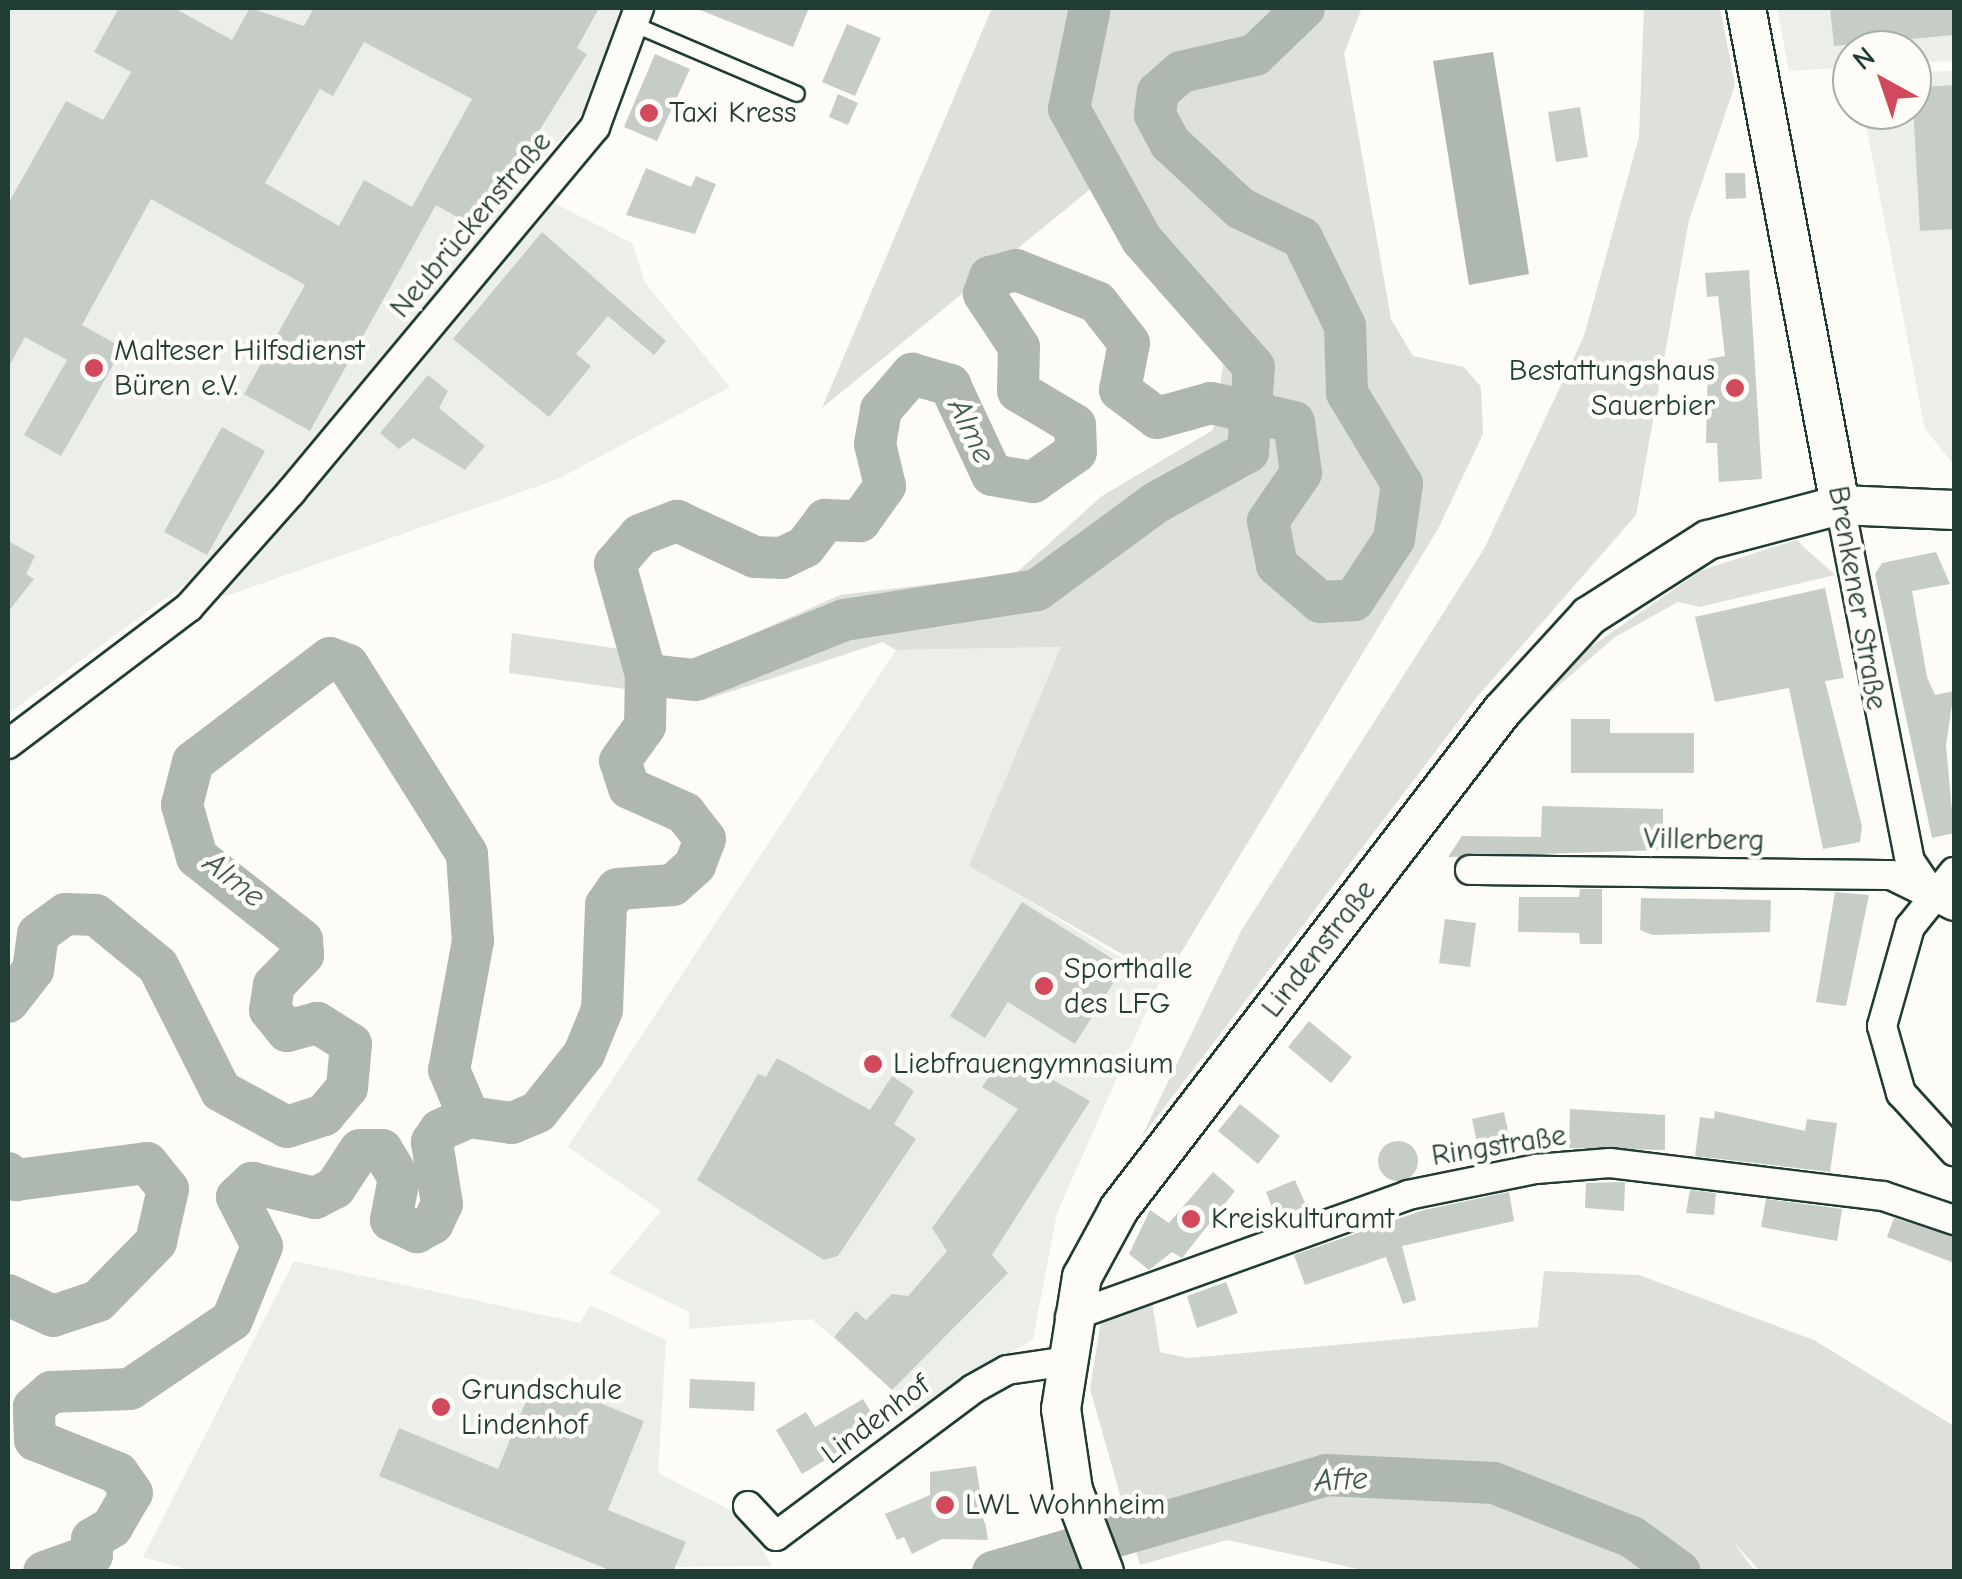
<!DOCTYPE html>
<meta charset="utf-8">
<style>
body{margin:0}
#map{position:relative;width:1962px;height:1579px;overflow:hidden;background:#fdfcf7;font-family:"Comic Neue",sans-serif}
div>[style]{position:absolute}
.built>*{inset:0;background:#eceee9}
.green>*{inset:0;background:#dde0db}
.water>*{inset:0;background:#aeb8b1}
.river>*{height:42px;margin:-21px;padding:0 21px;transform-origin:21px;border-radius:21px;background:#aeb8b1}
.building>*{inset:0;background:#c6cdc7}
.round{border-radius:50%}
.roads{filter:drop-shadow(2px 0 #1f3d34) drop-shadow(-2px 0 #1f3d34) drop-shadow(0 2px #1f3d34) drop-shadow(0 -2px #1f3d34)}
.lane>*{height:14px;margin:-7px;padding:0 7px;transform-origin:7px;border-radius:7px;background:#fdfcf7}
.street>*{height:28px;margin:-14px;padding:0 14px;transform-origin:14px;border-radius:14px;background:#fdfcf7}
.secondary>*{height:38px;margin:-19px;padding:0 19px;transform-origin:19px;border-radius:19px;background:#fdfcf7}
.dots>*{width:28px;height:28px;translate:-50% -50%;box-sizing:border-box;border:5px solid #fdfcf7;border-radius:50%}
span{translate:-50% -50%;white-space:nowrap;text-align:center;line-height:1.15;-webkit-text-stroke:9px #fdfcf7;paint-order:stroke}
.poi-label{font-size:30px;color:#1f3d34}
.left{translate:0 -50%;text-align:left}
.right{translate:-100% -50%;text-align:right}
.street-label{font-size:30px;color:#1f3d34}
.water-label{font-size:32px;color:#435c53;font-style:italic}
.frame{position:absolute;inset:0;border:10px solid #1f3d34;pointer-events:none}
.north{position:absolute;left:1832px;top:30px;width:100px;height:100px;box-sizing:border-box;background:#fdfcf7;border:2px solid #a4b0a9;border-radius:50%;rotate:320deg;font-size:28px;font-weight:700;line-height:40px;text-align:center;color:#1f3d34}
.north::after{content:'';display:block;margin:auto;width:35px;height:45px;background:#d1495b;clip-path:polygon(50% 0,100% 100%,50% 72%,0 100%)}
</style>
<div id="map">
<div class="built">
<i style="clip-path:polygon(8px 8px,621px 8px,583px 112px,521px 186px,632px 243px,645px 283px,730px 387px,558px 479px,226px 596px,189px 581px,8px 714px)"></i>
<i style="clip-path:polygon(1777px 8px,1954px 8px,1954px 61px,1912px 63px,1912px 50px,1852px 50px,1852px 67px,1789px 71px)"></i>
<i style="clip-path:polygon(1954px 71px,1954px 465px,1925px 429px,1863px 110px,1912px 110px,1912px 72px)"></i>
<i style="clip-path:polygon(1062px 647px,970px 866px,1160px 981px,1057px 1213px,1033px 1339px,919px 1412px,812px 1319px,689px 1329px,689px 1312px,609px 1273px,661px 1211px,568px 1147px,896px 650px)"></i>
<i style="clip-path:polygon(294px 1261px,580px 1323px,590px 1305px,666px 1340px,658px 1473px,742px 1516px,772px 1566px,196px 1572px,143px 1557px)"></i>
</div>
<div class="green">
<i style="clip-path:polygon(992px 8px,1074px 8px,1057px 112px,1094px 186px,1124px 166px,1089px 110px,1097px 38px,1113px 8px,1362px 8px,1344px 53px,1391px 319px,1413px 356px,1464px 367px,1481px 387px,1483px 434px,1438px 529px,1165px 979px,969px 866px,1061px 647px,896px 650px,883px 642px,705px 700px,509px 673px,512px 633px,694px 660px,840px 595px,1015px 574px,1102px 496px,1213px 430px,1225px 354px,1131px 247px,1093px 187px,822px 408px)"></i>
<i style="clip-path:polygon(1644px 8px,1720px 8px,1735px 85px,1689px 220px,1636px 515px,1477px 697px,1141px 1138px,1241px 931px,1484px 549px,1584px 336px,1639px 137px)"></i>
<i style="clip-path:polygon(1796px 540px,1835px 575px,1699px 607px,1678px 602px,1615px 637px,1542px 700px,1589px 648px,1702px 570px)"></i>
<i style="clip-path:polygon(1544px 1271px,1639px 1275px,1814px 1340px,1954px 1426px,1954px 1571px,1760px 1571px,1733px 1542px,1755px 1571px,1367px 1571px,1227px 1540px,1140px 1565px,1090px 1389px,1103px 1308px,1152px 1301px,1160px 1352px,1188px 1358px,1538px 1327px)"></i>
</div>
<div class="water">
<i style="clip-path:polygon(1493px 52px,1529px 274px,1469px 285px,1433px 61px)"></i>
</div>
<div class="river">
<i style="left:646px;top:675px;width:49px;rotate:5.8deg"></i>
<i style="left:695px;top:680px;width:161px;rotate:-21.9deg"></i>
<i style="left:844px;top:620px;width:195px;rotate:-8.8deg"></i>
<i style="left:1037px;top:590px;width:149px;rotate:-36.3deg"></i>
<i style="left:1157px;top:502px;width:104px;rotate:-28.8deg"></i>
<i style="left:1248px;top:452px;width:85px;rotate:-86deg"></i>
<i style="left:1254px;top:367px;width:169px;rotate:-131.4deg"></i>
<i style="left:1142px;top:240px;width:150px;rotate:-119.1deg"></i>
<i style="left:1069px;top:109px;width:103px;rotate:-78.3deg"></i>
<i style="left:8px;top:1002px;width:41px;rotate:-52deg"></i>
<i style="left:33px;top:970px;width:36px;rotate:-82deg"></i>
<i style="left:38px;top:934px;width:34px;rotate:-36deg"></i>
<i style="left:66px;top:914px;width:30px;rotate:2deg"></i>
<i style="left:96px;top:915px;width:80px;rotate:39.4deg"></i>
<i style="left:158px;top:966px;width:140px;rotate:63.3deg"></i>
<i style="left:221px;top:1091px;width:75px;rotate:28.6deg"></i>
<i style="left:287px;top:1127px;width:39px;rotate:-18deg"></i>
<i style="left:324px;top:1115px;width:35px;rotate:-50deg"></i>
<i style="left:347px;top:1088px;width:44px;rotate:-84.8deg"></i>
<i style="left:351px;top:1044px;width:40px;rotate:-148deg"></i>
<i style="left:317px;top:1023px;width:31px;rotate:165deg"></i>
<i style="left:287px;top:1031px;width:27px;rotate:-129deg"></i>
<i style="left:270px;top:1010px;width:25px;rotate:-81deg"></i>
<i style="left:274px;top:985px;width:42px;rotate:-46deg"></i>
<i style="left:303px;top:955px;width:15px;rotate:-94deg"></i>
<i style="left:302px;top:940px;width:134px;rotate:-141.7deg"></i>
<i style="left:197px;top:857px;width:54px;rotate:-106.1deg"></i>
<i style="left:182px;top:805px;width:44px;rotate:-75.7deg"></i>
<i style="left:193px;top:762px;width:172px;rotate:-37.2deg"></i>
<i style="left:330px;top:658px;width:19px;rotate:21deg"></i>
<i style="left:348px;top:665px;width:223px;rotate:57.8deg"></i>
<i style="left:467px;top:854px;width:87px;rotate:86.1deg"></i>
<i style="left:473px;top:941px;width:131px;rotate:100.5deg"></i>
<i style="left:449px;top:1070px;width:51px;rotate:66.9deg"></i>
<i style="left:8px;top:1173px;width:11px;rotate:41deg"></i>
<i style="left:16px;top:1180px;width:132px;rotate:-7.4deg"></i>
<i style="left:147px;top:1163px;width:33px;rotate:51deg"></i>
<i style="left:168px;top:1189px;width:54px;rotate:102.8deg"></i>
<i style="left:156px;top:1242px;width:83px;rotate:134.5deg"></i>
<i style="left:98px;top:1301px;width:47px;rotate:161.6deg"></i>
<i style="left:53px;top:1316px;width:50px;rotate:-155deg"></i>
<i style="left:44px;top:1572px;width:51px;rotate:-19.5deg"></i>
<i style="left:92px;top:1555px;width:16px;rotate:-90deg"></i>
<i style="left:92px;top:1539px;width:23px;rotate:-31deg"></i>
<i style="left:112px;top:1527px;width:39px;rotate:-60deg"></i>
<i style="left:132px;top:1493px;width:24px;rotate:-125deg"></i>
<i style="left:118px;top:1473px;width:89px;rotate:-158.3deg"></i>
<i style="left:35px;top:1440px;width:33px;rotate:-92deg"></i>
<i style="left:34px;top:1407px;width:23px;rotate:-41deg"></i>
<i style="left:51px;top:1392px;width:79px;rotate:-2.2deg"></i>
<i style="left:130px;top:1389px;width:123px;rotate:-34.1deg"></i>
<i style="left:232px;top:1320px;width:80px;rotate:-67.9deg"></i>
<i style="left:262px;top:1246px;width:55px;rotate:-117deg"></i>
<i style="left:237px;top:1197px;width:21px;rotate:-43deg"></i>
<i style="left:252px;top:1183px;width:65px;rotate:13.4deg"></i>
<i style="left:315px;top:1198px;width:22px;rotate:-27deg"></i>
<i style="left:335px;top:1188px;width:45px;rotate:-56.7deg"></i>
<i style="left:360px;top:1150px;width:22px"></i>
<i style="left:382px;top:1150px;width:33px;rotate:59deg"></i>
<i style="left:399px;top:1178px;width:43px;rotate:100.8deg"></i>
<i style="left:391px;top:1220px;width:29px;rotate:25deg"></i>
<i style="left:417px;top:1232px;width:18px;rotate:-29deg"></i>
<i style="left:433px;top:1223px;width:21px;rotate:-65deg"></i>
<i style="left:442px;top:1204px;width:63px;rotate:-99.2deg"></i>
<i style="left:432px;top:1142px;width:14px;rotate:-56deg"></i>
<i style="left:440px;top:1130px;width:32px;rotate:-24deg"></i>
<i style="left:469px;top:1117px;width:43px;rotate:7.9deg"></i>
<i style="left:512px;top:1123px;width:28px;rotate:-23deg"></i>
<i style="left:538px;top:1112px;width:74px;rotate:-51.6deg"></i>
<i style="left:584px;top:1054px;width:48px;rotate:-67.8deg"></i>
<i style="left:602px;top:1010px;width:105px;rotate:-87.8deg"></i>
<i style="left:606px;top:905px;width:19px;rotate:-55deg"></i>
<i style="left:617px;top:889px;width:56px;rotate:-4.1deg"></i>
<i style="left:673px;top:885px;width:30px;rotate:-42deg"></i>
<i style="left:695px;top:865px;width:28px;rotate:-69deg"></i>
<i style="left:705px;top:839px;width:33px;rotate:-128deg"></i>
<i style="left:685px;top:813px;width:61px;rotate:-155.9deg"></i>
<i style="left:629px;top:788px;width:28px;rotate:-108deg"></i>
<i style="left:620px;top:761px;width:43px;rotate:-54.5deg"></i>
<i style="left:645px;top:726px;width:51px;rotate:-88.9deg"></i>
<i style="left:646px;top:675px;width:115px;rotate:-105.6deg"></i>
<i style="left:615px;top:564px;width:38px;rotate:-49deg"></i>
<i style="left:640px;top:535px;width:40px;rotate:-21deg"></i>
<i style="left:677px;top:521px;width:86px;rotate:24.8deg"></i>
<i style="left:755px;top:557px;width:27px;rotate:2deg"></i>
<i style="left:782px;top:558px;width:25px;rotate:-26deg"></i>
<i style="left:805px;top:547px;width:34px;rotate:-53deg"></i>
<i style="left:825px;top:520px;width:35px;rotate:2deg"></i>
<i style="left:860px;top:521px;width:43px;rotate:-54.5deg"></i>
<i style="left:885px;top:486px;width:43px;rotate:-103.4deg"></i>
<i style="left:875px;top:444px;width:35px;rotate:-80deg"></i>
<i style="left:881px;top:410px;width:48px;rotate:-49.3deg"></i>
<i style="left:912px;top:374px;width:40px;rotate:16deg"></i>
<i style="left:950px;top:385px;width:99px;rotate:65deg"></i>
<i style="left:992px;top:475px;width:42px;rotate:9.7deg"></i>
<i style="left:1033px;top:482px;width:52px;rotate:-34.9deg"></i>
<i style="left:1076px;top:452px;width:27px;rotate:-92deg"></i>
<i style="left:1075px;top:425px;width:66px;rotate:-149.2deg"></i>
<i style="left:1018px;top:391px;width:44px;rotate:-88.7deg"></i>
<i style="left:1019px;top:347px;width:64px;rotate:-123.4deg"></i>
<i style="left:984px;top:294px;width:18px;rotate:-71deg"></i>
<i style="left:990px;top:277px;width:27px;rotate:-15deg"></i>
<i style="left:1016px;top:270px;width:87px;rotate:21.6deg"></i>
<i style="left:1097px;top:302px;width:52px;rotate:52deg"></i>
<i style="left:1129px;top:343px;width:48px;rotate:100.8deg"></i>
<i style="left:1120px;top:390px;width:46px;rotate:37.1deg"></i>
<i style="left:1157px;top:418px;width:56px;rotate:-15.5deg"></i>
<i style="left:1211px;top:403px;width:85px;rotate:12.9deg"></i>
<i style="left:1294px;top:422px;width:51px;rotate:82.2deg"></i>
<i style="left:1301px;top:473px;width:58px;rotate:124.5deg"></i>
<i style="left:1268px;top:521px;width:45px;rotate:78.4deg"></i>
<i style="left:1277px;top:565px;width:57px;rotate:40.7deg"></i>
<i style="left:1320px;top:602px;width:34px;rotate:-3deg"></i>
<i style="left:1354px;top:600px;width:73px;rotate:-56.7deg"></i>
<i style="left:1394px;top:539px;width:56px;rotate:-81.7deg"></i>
<i style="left:1402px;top:484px;width:106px;rotate:-121.1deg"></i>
<i style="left:1347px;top:393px;width:67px;rotate:-91.7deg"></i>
<i style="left:1345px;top:326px;width:98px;rotate:-116deg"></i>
<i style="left:1302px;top:238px;width:69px;rotate:-154.2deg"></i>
<i style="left:1240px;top:208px;width:96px;rotate:-137.1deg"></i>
<i style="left:1170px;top:143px;width:32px;rotate:-118deg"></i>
<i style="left:1155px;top:115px;width:23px;rotate:-83deg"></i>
<i style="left:1158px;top:92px;width:30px;rotate:-41deg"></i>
<i style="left:1181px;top:72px;width:76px;rotate:-12.9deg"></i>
<i style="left:1255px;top:55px;width:68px;rotate:-43.8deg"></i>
<i style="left:993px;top:1572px;width:347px;rotate:-16.2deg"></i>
<i style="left:1326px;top:1475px;width:168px;rotate:2.7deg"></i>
<i style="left:1494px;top:1483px;width:148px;rotate:21.4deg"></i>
<i style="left:1632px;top:1537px;width:59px;rotate:36.1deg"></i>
</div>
<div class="building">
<i style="clip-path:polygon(evenodd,119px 8px,174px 8px,232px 40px,250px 8px,304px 26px,314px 8px,599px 8px,577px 48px,587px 54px,478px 229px,436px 205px,310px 431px,244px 394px,305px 285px,151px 199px,82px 325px,123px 348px,61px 456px,24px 435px,67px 360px,25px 337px,8px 368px,8px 204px,66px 101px,103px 120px,116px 98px,131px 72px,94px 52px,119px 8px,364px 42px,472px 99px,412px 207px,364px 180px,339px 226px,265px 183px,320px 89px,333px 96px,364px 42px)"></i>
<i style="clip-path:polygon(695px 8px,809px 8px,793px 47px)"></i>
<i style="clip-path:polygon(1830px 8px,1954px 8px,1954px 35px,1834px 46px)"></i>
<i style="clip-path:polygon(847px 24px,881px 38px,855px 96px,822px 82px)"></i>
<i style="clip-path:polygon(655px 54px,690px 69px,657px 141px,624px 127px)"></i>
<i style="clip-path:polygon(1954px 85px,1954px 229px,1920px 231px,1912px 88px)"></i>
<i style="clip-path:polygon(838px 94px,858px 103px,848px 125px,829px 117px)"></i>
<i style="clip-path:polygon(1580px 107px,1588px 157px,1556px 162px,1548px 112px)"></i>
<i style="clip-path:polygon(646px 168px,691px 187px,696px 176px,716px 184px,695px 234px,626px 215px)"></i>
<i style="clip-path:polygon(1725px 173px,1745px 173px,1746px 198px,1726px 199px)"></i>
<i style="clip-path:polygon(542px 232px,666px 341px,654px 355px,608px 316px,576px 354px,591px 366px,549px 417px,453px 339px)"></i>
<i style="clip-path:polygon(1749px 270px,1762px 479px,1719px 482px,1717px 443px,1706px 443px,1708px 359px,1725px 356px,1718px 296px,1707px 297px,1705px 273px)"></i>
<i style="clip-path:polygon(428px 375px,448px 391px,439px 408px,485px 446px,465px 470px,413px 438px,399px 449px,380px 433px)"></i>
<i style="clip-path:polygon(222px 427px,265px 451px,207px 555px,164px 532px)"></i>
<i style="clip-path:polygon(8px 541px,35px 556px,26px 574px,34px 579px,8px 612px)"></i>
<i style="clip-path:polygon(1936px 552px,1950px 584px,1912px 591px,1927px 677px,1935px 695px,1954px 691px,1946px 745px,1954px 833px,1932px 838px,1875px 574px,1882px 563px)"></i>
<i style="clip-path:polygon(1825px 588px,1844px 678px,1825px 681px,1862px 826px,1860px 842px,1823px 849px,1789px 688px,1715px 702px,1695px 617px)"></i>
<i style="clip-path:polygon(1571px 719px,1610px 719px,1610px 733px,1694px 733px,1694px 773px,1571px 773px)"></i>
<i style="clip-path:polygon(1542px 806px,1663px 809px,1663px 850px,1448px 857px,1462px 836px,1541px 837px)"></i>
<i style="clip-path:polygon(1580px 889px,1602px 889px,1602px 944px,1580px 944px,1579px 933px,1518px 932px,1519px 897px,1579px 897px)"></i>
<i style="clip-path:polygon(1835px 892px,1869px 895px,1846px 1006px,1816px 1002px)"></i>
<i style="clip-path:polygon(1641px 898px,1771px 900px,1770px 932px,1653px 935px,1640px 930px)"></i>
<i style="clip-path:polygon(1022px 902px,1124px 966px,1075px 1044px,1008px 1002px,985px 1038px,950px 1016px)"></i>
<i style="clip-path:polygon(1445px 919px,1476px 923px,1470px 967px,1439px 963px)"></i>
<i style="clip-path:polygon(1309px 1021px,1352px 1057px,1331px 1083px,1288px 1047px)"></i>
<i style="clip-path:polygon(1006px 1053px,1090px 1101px,992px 1255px,1008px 1273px,892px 1390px,834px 1337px,856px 1311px,866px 1320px,892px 1294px,908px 1296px,947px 1251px,932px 1228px,1018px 1109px,982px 1087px)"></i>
<i style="clip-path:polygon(777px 1058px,870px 1110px,892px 1076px,914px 1091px,894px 1124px,916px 1139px,838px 1256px,824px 1260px,697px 1180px,758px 1074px,766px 1077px)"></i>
<i style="clip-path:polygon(1240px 1104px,1280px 1136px,1258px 1164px,1218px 1131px)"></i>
<i style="clip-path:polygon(1570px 1109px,1665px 1115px,1665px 1150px,1569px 1148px)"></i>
<i style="clip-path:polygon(1715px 1111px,1805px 1131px,1807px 1119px,1837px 1123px,1830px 1172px,1695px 1156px,1700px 1117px,1714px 1119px)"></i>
<i style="clip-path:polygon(1504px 1112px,1513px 1155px,1481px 1162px,1472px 1119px)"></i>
<i class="round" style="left:1378px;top:1141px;width:40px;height:40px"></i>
<i style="clip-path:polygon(1213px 1172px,1235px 1191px,1182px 1258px,1172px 1252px,1149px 1270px,1129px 1254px,1150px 1210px,1169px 1223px)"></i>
<i style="clip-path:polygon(1295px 1180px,1309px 1212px,1278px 1223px,1266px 1192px)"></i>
<i style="clip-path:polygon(1625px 1182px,1624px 1211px,1585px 1208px,1586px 1183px)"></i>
<i style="clip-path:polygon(1690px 1190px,1716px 1193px,1714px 1215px,1686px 1213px)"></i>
<i style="clip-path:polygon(1509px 1192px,1514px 1221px,1402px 1246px,1416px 1300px,1403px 1304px,1386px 1257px,1305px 1285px,1294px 1255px,1424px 1210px)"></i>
<i style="clip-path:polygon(1766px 1199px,1842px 1209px,1837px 1241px,1761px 1227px)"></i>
<i style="clip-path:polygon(1894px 1218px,1954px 1237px,1954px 1263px,1887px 1237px)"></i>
<i style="clip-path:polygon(1226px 1282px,1238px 1313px,1197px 1328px,1187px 1296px)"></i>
<i style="clip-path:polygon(536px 1377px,644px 1421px,608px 1510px,686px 1542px,673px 1572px,614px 1572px,379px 1476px,399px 1428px,498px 1469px)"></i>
<i style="clip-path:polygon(690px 1379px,755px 1382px,754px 1411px,689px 1408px)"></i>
<i style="clip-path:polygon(863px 1399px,880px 1427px,802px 1474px,776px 1430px,806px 1412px,815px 1427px)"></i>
<i style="clip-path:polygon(976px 1466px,988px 1540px,942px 1539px,912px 1554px,904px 1537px,897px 1540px,885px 1514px,930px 1495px,930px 1472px)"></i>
</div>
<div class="roads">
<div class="lane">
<i style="left:633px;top:24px;width:178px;rotate:23.1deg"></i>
</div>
<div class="street">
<i style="left:1840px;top:505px;width:363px;rotate:78.9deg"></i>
<i style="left:1910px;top:861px;width:36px;rotate:56deg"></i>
<i style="left:8px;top:744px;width:227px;rotate:-37.1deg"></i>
<i style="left:189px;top:607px;width:154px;rotate:-48.4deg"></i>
<i style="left:291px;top:492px;width:475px;rotate:-50.2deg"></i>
<i style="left:595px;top:127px;width:127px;rotate:-69.7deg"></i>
<i style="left:1470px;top:870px;width:421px;rotate:0.7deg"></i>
<i style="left:1891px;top:875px;width:70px;rotate:26.2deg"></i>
<i style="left:1954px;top:872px;width:70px;rotate:128.7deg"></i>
<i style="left:1910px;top:927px;width:103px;rotate:105.8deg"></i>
<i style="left:1882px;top:1026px;width:70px;rotate:74.2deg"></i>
<i style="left:1901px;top:1093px;width:79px;rotate:47.6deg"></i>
<i style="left:1070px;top:1317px;width:359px;rotate:-19.8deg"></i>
<i style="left:1408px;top:1195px;width:131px;rotate:-11.5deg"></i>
<i style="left:1536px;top:1169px;width:74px;rotate:-4.6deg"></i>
<i style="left:1610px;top:1163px;width:275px;rotate:6.9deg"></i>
<i style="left:1883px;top:1196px;width:75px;rotate:18.7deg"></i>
<i style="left:748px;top:1506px;width:41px;rotate:47deg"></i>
<i style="left:776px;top:1536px;width:246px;rotate:-36.7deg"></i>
<i style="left:973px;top:1389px;width:39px;rotate:-29deg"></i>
<i style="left:1007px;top:1370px;width:56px;rotate:-8.3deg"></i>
</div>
<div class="secondary">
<i style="left:1746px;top:8px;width:506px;rotate:79.29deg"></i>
<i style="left:1104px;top:1572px;width:88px;rotate:-110.7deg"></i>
<i style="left:1073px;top:1490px;width:82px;rotate:-98.4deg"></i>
<i style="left:1061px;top:1409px;width:134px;rotate:-81deg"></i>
<i style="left:1082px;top:1277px;width:77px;rotate:-61.4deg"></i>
<i style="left:1119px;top:1209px;width:628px;rotate:-52.44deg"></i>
<i style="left:1502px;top:711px;width:129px;rotate:-47.5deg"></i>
<i style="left:1589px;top:616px;width:141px;rotate:-32.6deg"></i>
<i style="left:1708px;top:540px;width:137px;rotate:-14.9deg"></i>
<i style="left:1840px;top:505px;width:114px;rotate:2.5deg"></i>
</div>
</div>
<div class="dots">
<i style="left:649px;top:113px;background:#d1495b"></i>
<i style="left:94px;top:368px;background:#d1495b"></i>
<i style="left:1735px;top:388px;background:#d1495b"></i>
<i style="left:1044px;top:986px;background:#d1495b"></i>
<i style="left:873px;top:1064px;background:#d1495b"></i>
<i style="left:1191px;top:1219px;background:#d1495b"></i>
<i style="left:441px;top:1407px;background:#d1495b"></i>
<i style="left:945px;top:1505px;background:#d1495b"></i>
</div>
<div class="poi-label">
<span class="left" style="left:669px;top:113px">Taxi Kress</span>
<span class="left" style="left:114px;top:368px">Malteser Hilfsdienst<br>Büren e.V.</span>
<span class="right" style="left:1715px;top:388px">Bestattungshaus<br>Sauerbier</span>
<span class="left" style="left:1064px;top:986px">Sporthalle<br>des LFG</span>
<span class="left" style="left:893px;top:1064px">Liebfrauengymnasium</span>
<span class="left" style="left:1211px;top:1219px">Kreiskulturamt</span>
<span class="left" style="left:461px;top:1407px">Grundschule<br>Lindenhof</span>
<span class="left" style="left:965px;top:1505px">LWL Wohnheim</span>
</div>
<div class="street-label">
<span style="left:471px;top:225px;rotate:-50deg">Neubrückenstraße</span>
<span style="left:1857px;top:598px;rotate:80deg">Brenkener Straße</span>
<span style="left:1704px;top:840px;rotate:1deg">Villerberg</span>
<span style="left:1319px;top:949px;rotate:-52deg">Lindenstraße</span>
<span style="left:1499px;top:1146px;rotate:-9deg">Ringstraße</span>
<span style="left:876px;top:1420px;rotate:-37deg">Lindenhof</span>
</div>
<div class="water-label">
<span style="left:971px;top:431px;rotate:64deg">Alme</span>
<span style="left:234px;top:880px;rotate:38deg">Alme</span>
<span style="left:1341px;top:1480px;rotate:-3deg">Afte</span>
</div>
<div class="frame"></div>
<div class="north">N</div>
</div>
